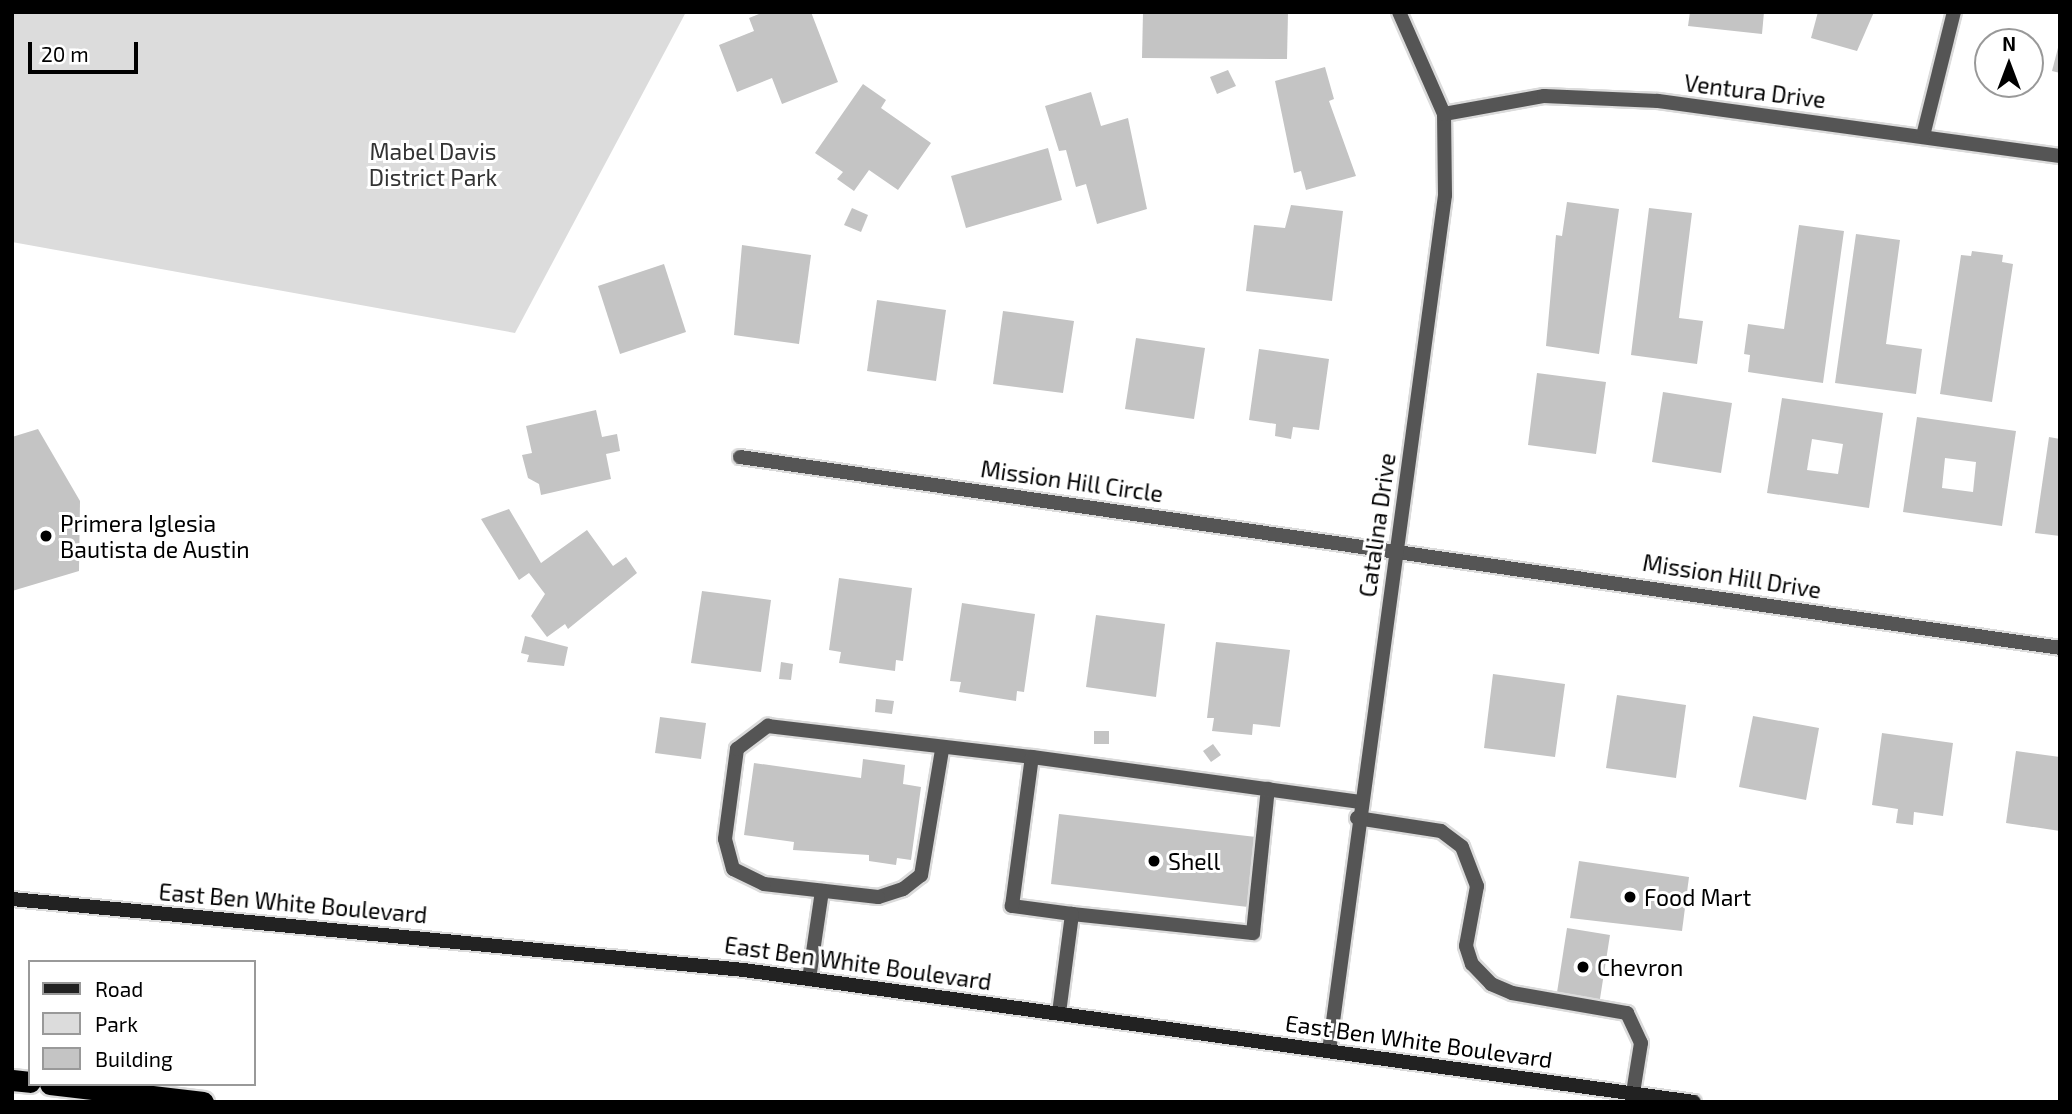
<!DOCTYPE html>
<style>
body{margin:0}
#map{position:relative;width:2072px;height:1114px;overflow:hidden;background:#fff;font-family:"Exo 2",sans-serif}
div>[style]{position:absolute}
.green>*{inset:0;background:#dcdcdc}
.building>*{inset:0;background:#c4c4c4}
.roads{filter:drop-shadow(2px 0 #dbdbdb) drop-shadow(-2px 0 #dbdbdb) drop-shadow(0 2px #dbdbdb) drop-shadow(0 -2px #dbdbdb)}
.service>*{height:14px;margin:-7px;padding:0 7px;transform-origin:7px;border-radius:7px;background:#555}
.minor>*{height:14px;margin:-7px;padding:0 7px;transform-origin:7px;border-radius:7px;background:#555}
.secondary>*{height:14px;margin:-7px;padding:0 7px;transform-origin:7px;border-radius:7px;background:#222}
.motorway>*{height:21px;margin:-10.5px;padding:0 10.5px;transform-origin:10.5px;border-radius:10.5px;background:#000}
.dots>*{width:19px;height:19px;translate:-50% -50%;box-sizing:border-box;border:4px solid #fff;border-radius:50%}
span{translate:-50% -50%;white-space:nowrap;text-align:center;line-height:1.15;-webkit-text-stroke:6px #fff;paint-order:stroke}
.street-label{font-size:23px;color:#000}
.park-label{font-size:23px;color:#333}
.poi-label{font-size:23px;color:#000}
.left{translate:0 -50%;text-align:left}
.frame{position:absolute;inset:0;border:14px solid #000;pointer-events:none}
.legend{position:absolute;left:28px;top:960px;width:228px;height:126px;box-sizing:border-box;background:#fff;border:2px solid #999;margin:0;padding:9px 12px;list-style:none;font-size:21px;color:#000}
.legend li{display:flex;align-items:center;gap:14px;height:35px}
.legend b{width:35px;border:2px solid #999}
.north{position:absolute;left:1974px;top:28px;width:70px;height:70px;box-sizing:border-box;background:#fff;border:2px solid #999;border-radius:50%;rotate:0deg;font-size:19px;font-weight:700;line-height:28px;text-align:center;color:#000}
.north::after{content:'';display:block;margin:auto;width:24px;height:32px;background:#000;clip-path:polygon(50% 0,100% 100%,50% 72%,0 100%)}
.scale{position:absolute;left:28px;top:42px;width:110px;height:32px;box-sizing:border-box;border:4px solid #000;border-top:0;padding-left:9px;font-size:21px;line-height:24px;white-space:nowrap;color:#000;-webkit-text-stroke:5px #fff;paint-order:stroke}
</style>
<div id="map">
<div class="green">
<i style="clip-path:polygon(12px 12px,686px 12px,515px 333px,12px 242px)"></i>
</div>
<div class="building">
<i style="clip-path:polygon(764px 12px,811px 12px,838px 82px,782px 104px,772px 78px,737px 92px,719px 45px,754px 31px,749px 18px)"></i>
<i style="clip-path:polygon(1143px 12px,1288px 12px,1287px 59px,1142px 58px)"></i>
<i style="clip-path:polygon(1690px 12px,1764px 12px,1762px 34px,1688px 26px)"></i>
<i style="clip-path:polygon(1818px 12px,1874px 12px,1857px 51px,1811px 38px)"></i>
<i style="clip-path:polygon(2059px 44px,2060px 44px,2060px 73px,2052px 71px)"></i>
<i style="clip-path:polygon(1325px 67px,1334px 99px,1329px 101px,1356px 176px,1306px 190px,1301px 171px,1294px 173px,1275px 81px)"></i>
<i style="clip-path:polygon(1228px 70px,1236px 86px,1217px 94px,1210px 77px)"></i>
<i style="clip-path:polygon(863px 84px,886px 100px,881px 108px,931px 143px,898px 190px,869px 170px,854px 191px,837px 179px,843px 172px,815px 153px)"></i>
<i style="clip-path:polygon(1091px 92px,1101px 126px,1128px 118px,1147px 209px,1097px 224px,1086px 184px,1076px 187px,1066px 150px,1059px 151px,1045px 106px)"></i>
<i style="clip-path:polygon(1048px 148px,1062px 200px,966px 228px,951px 176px)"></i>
<i style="clip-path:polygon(1567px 202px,1619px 209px,1599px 354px,1546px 346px,1556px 235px,1562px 236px)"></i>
<i style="clip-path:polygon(1291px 205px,1343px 211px,1332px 301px,1246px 291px,1254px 225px,1285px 228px)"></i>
<i style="clip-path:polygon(852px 208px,868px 215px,861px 232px,844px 225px)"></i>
<i style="clip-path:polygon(1649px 208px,1692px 213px,1679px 318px,1703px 321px,1697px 364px,1631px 355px)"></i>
<i style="clip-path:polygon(1799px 225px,1844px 231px,1823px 383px,1748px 372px,1750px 355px,1744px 354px,1748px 324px,1784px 329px)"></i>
<i style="clip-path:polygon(1856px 234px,1900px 240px,1886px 344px,1922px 349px,1916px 394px,1835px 383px)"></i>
<i style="clip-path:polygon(742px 245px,811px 255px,799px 344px,734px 335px)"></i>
<i style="clip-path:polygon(1972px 251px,2003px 255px,2002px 262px,2013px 264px,1992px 402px,1940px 394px,1961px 255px,1971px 256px)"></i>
<i style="clip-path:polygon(664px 264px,686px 332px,620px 354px,598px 286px)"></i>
<i style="clip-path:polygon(877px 300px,946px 310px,936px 381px,867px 371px)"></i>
<i style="clip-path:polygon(1003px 311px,1074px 321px,1063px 393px,993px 384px)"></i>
<i style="clip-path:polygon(1136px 338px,1205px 348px,1194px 419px,1125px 409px)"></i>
<i style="clip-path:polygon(1259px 349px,1329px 359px,1319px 430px,1293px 427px,1291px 439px,1275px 436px,1276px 424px,1249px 420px)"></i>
<i style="clip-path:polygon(1537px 373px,1606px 382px,1596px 454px,1528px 445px)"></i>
<i style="clip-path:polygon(1663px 392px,1732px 403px,1721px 473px,1652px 462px)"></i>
<i style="clip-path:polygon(evenodd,1782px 398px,1883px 413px,1869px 508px,1767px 493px,1782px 398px,1812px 439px,1843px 444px,1838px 474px,1807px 470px,1812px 439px)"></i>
<i style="clip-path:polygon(596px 410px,602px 437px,617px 434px,620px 451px,606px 454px,611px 479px,541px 495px,539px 484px,528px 478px,522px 455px,532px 453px,526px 426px)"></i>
<i style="clip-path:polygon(evenodd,1917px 417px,2016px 431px,2002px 526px,1903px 512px,1917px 417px,1945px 458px,1976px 462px,1973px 492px,1942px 488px,1945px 458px)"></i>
<i style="clip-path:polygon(38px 429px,80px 501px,79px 571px,12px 591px,12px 437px)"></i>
<i style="clip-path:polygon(2049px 437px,2060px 439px,2060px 536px,2035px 533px)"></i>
<i style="clip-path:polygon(509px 509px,541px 563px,587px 530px,613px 566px,626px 557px,637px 573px,568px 629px,565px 624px,547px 637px,531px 616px,545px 594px,529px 573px,519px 580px,481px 519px)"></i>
<i style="clip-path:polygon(839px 578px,912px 588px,903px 661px,896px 660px,895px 671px,839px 663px,841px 652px,829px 650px)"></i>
<i style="clip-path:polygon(702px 591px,771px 600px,761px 672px,691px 663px)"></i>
<i style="clip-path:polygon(962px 603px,1035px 614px,1024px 692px,1017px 691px,1016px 701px,959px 692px,961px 682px,950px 681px)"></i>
<i style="clip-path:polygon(1096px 615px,1165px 624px,1156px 697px,1086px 687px)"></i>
<i style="clip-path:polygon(525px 636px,568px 647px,564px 666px,527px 662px,529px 655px,521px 653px)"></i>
<i style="clip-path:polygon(1216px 642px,1290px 650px,1280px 727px,1253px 724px,1252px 735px,1212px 731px,1214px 718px,1207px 718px)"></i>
<i style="clip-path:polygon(781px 662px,793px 664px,791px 680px,779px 679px)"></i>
<i style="clip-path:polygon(1493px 674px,1565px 684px,1555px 757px,1484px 748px)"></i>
<i style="clip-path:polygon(1617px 695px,1686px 705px,1676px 778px,1606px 768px)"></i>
<i style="clip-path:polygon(876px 699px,894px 701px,892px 714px,875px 712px)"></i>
<i style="clip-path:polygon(1753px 716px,1819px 728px,1806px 800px,1739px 787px)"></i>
<i style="clip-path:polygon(660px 717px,706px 723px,701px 759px,655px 753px)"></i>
<i style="clip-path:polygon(1094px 731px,1109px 731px,1109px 744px,1094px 744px)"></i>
<i style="clip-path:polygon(1882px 733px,1953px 743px,1943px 816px,1914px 812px,1913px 825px,1896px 823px,1898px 809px,1872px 805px)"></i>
<i style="clip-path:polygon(1213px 744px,1221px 755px,1211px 762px,1203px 751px)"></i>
<i style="clip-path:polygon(2016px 751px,2060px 757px,2060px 831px,2006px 823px)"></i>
<i style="clip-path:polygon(863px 759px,905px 765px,903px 784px,921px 787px,911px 860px,897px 858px,896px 865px,869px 861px,869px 855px,793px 850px,794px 842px,744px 835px,754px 763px,861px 778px)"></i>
<i style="clip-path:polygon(1059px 814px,1256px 837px,1248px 907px,1051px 884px)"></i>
<i style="clip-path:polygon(1579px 861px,1689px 877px,1682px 931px,1570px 918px)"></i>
<i style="clip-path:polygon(1567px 928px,1610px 935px,1599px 1005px,1556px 999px)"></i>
</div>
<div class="roads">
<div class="service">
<i style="left:942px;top:750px;width:127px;rotate:99.5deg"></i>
<i style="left:921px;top:875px;width:23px;rotate:142deg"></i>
<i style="left:903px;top:889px;width:26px;rotate:162deg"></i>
<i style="left:878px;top:897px;width:115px;rotate:-173.5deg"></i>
<i style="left:764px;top:884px;width:34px;rotate:-154deg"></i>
<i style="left:733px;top:869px;width:31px;rotate:-105deg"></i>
<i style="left:725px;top:839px;width:91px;rotate:-82.4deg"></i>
<i style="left:737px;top:749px;width:39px;rotate:-37deg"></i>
<i style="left:768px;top:726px;width:266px;rotate:6.7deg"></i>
<i style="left:1357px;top:818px;width:85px;rotate:8.8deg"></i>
<i style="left:1441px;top:831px;width:26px;rotate:37deg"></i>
<i style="left:1462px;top:847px;width:42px;rotate:69deg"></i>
<i style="left:1477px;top:886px;width:61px;rotate:100.4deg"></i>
<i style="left:1466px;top:946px;width:19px;rotate:72deg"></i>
<i style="left:1472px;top:964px;width:28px;rotate:46deg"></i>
<i style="left:1491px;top:984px;width:23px;rotate:23deg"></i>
<i style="left:1512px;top:993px;width:117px;rotate:9.9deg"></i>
<i style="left:1627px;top:1013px;width:33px;rotate:65deg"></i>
<i style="left:1641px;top:1043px;width:51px;rotate:99.1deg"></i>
<i style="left:1072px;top:914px;width:182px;rotate:6deg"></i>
<i style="left:1253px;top:933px;width:145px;rotate:-84.1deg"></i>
<i style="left:809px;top:979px;width:89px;rotate:-81.6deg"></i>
<i style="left:1059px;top:1013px;width:100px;rotate:-82.5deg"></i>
<i style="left:1072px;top:914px;width:61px;rotate:-172.4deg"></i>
<i style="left:1012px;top:906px;width:150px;rotate:-82.4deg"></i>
<i style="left:1032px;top:757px;width:330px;rotate:7.8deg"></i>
</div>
<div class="minor">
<i style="left:1444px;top:114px;width:102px;rotate:-10.2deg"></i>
<i style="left:1544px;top:96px;width:114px;rotate:2.5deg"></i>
<i style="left:1658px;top:101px;width:406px;rotate:7.8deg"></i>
<i style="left:1923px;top:136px;width:128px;rotate:-76deg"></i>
<i style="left:740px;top:457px;width:1334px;rotate:8.23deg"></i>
<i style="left:1329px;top:1051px;width:864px;rotate:-82.28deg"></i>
<i style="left:1445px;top:195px;width:81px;rotate:-90.7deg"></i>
<i style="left:1444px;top:114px;width:111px;rotate:-113.8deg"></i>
</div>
<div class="secondary">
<i style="left:12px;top:899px;width:735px;rotate:5.54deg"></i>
<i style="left:744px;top:970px;width:959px;rotate:7.91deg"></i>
</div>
<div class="motorway">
<i style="left:12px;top:1080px;width:18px;rotate:6deg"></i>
<i style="left:50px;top:1084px;width:154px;rotate:6.7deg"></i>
</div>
</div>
<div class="dots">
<i style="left:46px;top:536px;background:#000"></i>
<i style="left:1154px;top:861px;background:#000"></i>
<i style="left:1630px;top:897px;background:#000"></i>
<i style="left:1583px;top:967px;background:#000"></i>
</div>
<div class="street-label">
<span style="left:1755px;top:91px;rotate:7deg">Ventura Drive</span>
<span style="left:1072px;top:481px;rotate:8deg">Mission Hill Circle</span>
<span style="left:1377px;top:525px;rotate:-82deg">Catalina Drive</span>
<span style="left:1732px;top:576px;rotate:9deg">Mission Hill Drive</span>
<span style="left:293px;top:903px;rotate:5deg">East Ben White Boulevard</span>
<span style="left:858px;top:963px;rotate:8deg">East Ben White Boulevard</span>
<span style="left:1419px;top:1041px;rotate:8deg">East Ben White Boulevard</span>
</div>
<div class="park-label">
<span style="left:433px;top:164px">Mabel Davis<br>District Park</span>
</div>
<div class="poi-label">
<span class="left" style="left:60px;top:536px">Primera Iglesia<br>Bautista de Austin</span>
<span class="left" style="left:1168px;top:861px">Shell</span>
<span class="left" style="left:1644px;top:897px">Food Mart</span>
<span class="left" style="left:1597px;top:967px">Chevron</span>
</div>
<div class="frame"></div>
<ul class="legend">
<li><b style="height:9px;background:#222"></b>Road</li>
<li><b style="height:19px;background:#dcdcdc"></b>Park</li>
<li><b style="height:19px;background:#c4c4c4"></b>Building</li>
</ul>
<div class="north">N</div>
<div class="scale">20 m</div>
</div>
